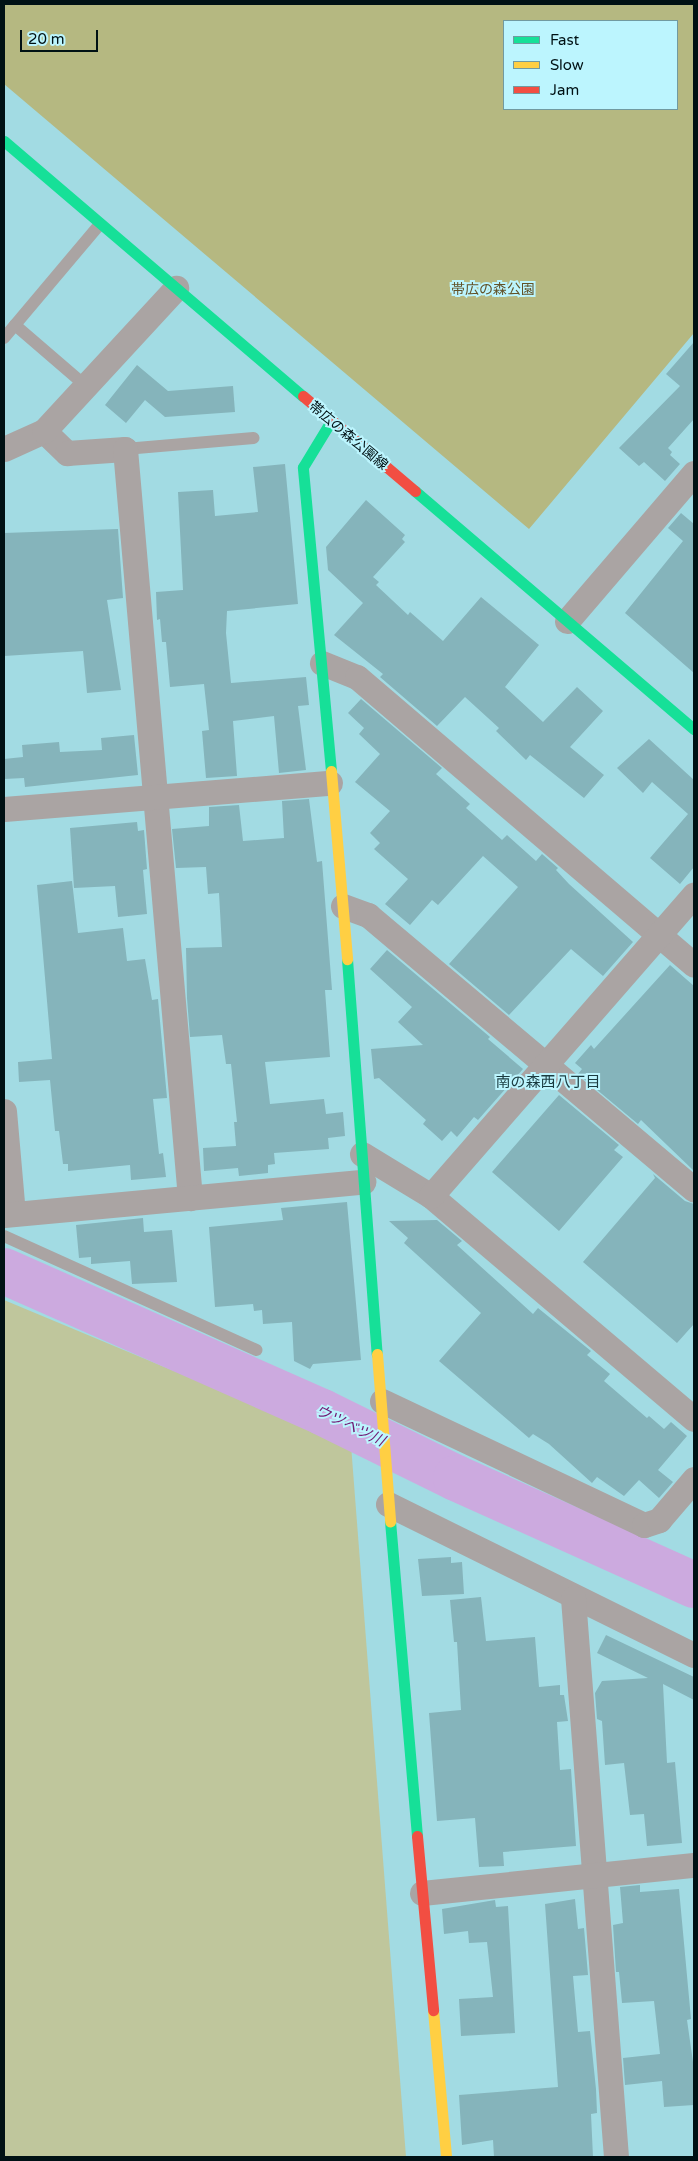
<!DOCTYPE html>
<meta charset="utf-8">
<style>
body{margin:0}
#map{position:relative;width:698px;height:2161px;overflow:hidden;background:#a2dbe3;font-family:"Varela Round","Noto Sans JP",sans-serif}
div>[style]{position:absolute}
.green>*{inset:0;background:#bfc69c}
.forest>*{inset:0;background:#b5b881}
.river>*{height:46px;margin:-23px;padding:0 23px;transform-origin:23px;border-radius:23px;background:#ccaadf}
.building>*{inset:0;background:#85b4bb}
.lane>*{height:12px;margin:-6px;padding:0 6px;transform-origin:6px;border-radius:6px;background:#aaa4a3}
.street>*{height:25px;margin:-12.5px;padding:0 12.5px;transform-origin:12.5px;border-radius:12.5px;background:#aaa4a3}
.fast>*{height:11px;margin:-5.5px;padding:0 5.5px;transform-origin:5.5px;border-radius:5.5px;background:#16e098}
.slow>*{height:11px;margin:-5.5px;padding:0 5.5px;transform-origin:5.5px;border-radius:5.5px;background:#ffcf43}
.jam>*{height:11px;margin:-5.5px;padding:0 5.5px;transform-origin:5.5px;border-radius:5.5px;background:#f24e42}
span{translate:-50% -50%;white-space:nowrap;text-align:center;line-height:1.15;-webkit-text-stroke:4px #bcf5fe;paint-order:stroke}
.park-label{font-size:14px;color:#625127}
.street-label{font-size:14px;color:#001114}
.neighbourhood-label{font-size:15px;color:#1a3b40}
.water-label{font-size:15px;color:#711a73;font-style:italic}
.frame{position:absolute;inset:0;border:5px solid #001114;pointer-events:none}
.legend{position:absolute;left:503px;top:20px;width:175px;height:90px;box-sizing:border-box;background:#bcf5fe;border:1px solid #719aa0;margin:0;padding:6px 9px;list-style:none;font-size:15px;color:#001114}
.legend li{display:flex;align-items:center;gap:10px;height:25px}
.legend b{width:25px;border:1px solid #719aa0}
.scale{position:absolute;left:20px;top:30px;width:78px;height:22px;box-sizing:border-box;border:2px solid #001114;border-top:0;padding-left:6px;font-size:15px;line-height:18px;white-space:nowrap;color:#001114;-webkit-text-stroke:4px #bcf5fe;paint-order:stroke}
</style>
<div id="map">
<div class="green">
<i style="clip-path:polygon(4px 1300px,351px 1445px,406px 2157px,4px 2157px)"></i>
</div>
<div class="forest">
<i style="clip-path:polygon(evenodd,4px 4px,694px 4px,694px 333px,529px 529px,4px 84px,4px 4px,504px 21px,677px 21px,677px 109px,504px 109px,504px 21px)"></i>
</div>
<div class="river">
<i style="left:4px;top:1271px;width:348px;rotate:23.9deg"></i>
<i style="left:322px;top:1412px;width:149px;rotate:26.2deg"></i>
<i style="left:456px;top:1478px;width:261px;rotate:24.2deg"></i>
</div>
<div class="building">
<i style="clip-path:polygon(694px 342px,694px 419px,668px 448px,672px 452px,670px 455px,680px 464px,665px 481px,644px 462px,639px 466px,619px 448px,680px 386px,666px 374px)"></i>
<i style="clip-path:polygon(137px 365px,168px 391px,233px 386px,235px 412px,165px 417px,145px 400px,126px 423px,105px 405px)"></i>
<i style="clip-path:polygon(285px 464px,298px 604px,227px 611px,226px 633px,231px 683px,306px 677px,309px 705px,298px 706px,306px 770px,279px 773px,274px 716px,233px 721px,237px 776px,206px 778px,202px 731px,209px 730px,204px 684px,170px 687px,166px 642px,162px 642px,160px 619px,157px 620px,156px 592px,183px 590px,178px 492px,213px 490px,215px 516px,258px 512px,253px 467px)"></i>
<i style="clip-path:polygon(366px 500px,405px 535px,402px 539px,405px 542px,373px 577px,379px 582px,376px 585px,408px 615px,410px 612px,443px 641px,481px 597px,539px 645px,505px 687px,543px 722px,577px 687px,603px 711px,570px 747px,604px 775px,584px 798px,530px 755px,526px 760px,496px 731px,499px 728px,465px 697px,437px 726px,380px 677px,383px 674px,334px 635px,363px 603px,328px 570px,326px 547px)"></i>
<i style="clip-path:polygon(681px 513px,694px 524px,694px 673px,625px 613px,683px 541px,668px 528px)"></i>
<i style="clip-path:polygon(118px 529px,123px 598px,107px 600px,121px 690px,87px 693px,83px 651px,4px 656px,4px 533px)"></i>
<i style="clip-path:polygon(361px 699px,442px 768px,436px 774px,470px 804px,466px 808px,502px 840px,507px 835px,536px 861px,542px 854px,558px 868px,556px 870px,569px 884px,633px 942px,603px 976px,571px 949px,509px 1015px,449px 964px,518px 887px,483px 856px,438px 905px,432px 900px,410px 925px,385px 904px,408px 879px,374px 849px,380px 843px,370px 833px,390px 811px,355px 782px,380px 754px,359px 734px,364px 728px,348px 713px)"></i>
<i style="clip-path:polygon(134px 735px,138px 775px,25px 787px,24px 778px,4px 779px,4px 759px,23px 757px,22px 745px,59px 742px,60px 752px,102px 750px,101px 738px)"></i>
<i style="clip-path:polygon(649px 739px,694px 780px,694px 867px,680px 884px,650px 858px,688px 814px,652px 782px,643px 793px,617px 768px)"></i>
<i style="clip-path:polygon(309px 799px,317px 862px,322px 861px,332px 990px,325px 990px,330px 1057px,265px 1062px,270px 1104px,324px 1099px,326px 1114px,343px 1112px,345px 1136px,328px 1138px,329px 1149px,274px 1153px,275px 1164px,268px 1165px,268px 1173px,239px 1176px,238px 1168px,204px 1171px,203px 1148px,236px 1146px,234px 1122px,237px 1122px,231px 1064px,226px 1064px,222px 1035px,190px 1037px,187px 998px,186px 948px,222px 947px,219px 893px,208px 894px,206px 867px,176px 868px,172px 829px,209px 826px,209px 807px,239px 805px,243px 841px,284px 838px,282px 801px)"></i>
<i style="clip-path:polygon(137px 822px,138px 831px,144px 830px,147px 869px,143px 870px,147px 914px,118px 917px,115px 886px,74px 888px,70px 828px)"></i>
<i style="clip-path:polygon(72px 881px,78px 933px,123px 928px,127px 961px,145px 959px,152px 1000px,158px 999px,167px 1098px,153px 1099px,159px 1154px,163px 1153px,166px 1177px,131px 1180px,130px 1165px,68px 1171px,68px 1164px,63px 1164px,59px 1131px,55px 1131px,50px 1080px,19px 1082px,18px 1062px,52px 1059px,37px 885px)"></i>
<i style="clip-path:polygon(387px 950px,490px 1037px,488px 1039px,523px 1069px,478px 1120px,474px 1117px,457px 1137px,451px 1131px,442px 1141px,423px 1124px,426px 1120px,379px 1078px,374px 1079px,371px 1049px,423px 1045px,398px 1022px,412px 1007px,370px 969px)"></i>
<i style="clip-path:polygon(670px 965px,694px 986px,694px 1171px,641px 1120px,638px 1124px,578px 1074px,582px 1069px,575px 1063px,591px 1045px,594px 1049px)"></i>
<i style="clip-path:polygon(559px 1095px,619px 1145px,614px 1150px,623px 1157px,559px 1231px,492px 1172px)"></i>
<i style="clip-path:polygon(653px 1174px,685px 1201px,694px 1204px,694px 1324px,677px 1343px,583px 1262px,655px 1178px)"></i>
<i style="clip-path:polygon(347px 1202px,361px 1360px,313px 1364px,310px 1369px,294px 1361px,292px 1322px,263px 1324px,262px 1310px,254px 1311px,253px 1304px,215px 1307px,209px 1227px,283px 1220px,281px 1208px)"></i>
<i style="clip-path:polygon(143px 1218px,144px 1232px,172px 1230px,177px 1282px,132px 1284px,130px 1261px,91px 1264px,91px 1257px,79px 1258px,76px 1225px)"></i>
<i style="clip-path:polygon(437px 1220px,462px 1241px,457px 1245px,533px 1314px,538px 1308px,591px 1351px,587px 1355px,610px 1374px,604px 1381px,647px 1418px,649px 1416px,664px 1429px,671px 1422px,687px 1436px,658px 1470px,673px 1482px,659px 1498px,639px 1480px,624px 1496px,597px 1477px,592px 1483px,549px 1444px,533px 1434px,529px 1438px,439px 1361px,481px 1313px,404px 1243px,408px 1238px,389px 1221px)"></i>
<i style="clip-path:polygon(451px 1557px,451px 1563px,462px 1562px,464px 1594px,422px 1596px,418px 1559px)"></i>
<i style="clip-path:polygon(481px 1597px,486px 1641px,535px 1637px,539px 1687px,560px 1685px,560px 1695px,564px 1695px,568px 1721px,557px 1722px,560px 1770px,571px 1769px,576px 1846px,503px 1852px,504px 1866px,479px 1867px,475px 1818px,437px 1821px,429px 1713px,461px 1710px,457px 1642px,454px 1642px,450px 1600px)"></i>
<i style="clip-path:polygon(606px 1635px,694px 1677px,694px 1700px,663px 1684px,667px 1763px,675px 1762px,682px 1843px,647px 1846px,644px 1814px,630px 1815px,624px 1763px,605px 1765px,602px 1721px,597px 1719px,595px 1693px,602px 1681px,648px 1678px,597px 1653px)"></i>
<i style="clip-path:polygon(640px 1885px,640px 1892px,679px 1889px,691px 2019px,687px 2020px,694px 2069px,694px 2105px,664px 2107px,662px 2081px,625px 2085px,623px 2058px,660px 2054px,654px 2001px,622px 2003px,619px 1972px,616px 1972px,613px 1925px,623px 1923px,620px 1887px)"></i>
<i style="clip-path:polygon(575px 1899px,578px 1929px,584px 1928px,588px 1975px,573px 1976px,578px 2032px,590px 2031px,596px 2089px,597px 2113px,591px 2114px,593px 2157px,494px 2157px,493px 2140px,462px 2145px,459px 2095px,558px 2087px,545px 1904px)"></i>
<i style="clip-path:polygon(495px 1900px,496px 1907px,508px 1906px,515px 2033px,461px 2036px,459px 1999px,493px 1997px,487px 1942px,469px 1943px,468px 1931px,444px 1934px,442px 1909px)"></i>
</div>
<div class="lane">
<i style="left:15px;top:325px;width:95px;rotate:40.7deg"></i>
<i style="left:4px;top:338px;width:149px;rotate:-49.9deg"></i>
<i style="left:125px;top:449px;width:129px;rotate:-4.9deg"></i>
<i style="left:4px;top:1236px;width:277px;rotate:24.3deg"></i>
</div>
<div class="street">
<i style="left:44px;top:431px;width:32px;rotate:44deg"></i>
<i style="left:67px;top:453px;width:58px;rotate:-3.9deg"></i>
<i style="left:125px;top:449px;width:752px;rotate:85.04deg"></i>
<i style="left:4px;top:449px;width:44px;rotate:-24.2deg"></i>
<i style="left:44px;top:431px;width:195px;rotate:-47.3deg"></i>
<i style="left:567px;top:621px;width:195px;rotate:-49.4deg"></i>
<i style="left:322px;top:663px;width:38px;rotate:22deg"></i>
<i style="left:357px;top:677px;width:443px;rotate:40.5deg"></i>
<i style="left:4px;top:809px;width:327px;rotate:-4.6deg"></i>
<i style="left:343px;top:906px;width:27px;rotate:20deg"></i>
<i style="left:368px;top:915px;width:426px;rotate:40.1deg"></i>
<i style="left:4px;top:1111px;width:103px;rotate:85deg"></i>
<i style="left:362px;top:1154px;width:81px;rotate:31.3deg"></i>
<i style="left:431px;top:1196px;width:345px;rotate:40.3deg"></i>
<i style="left:431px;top:1196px;width:400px;rotate:-48.9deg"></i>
<i style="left:4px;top:1215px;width:361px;rotate:-5.3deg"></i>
<i style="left:382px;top:1401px;width:290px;rotate:25.3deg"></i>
<i style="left:644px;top:1525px;width:16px;rotate:-18deg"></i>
<i style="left:659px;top:1520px;width:54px;rotate:-49.5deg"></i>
<i style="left:388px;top:1504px;width:341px;rotate:26.3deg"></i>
<i style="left:573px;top:1598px;width:561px;rotate:85.6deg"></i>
<i style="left:422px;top:1893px;width:273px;rotate:-5.9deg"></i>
</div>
<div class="fast">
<i style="left:4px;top:141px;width:393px;rotate:40.5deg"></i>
<i style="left:415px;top:491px;width:367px;rotate:40.5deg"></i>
<i style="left:331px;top:771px;width:305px;rotate:-95.3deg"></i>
<i style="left:303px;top:467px;width:54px;rotate:-58.7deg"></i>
<i style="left:347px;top:959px;width:396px;rotate:85.7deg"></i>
<i style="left:390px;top:1521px;width:316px;rotate:85.1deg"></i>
</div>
<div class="slow">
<i style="left:331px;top:771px;width:189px;rotate:85.1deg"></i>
<i style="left:377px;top:1354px;width:168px;rotate:85.5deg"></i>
<i style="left:433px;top:2010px;width:148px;rotate:84.9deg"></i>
</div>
<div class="jam">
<i style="left:303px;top:396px;width:147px;rotate:40.3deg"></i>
<i style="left:417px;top:1836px;width:175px;rotate:84.7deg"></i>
</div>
<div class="park-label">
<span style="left:493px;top:290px">帯広の森公園</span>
</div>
<div class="street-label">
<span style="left:348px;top:436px;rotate:40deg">帯広の森公園線</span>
</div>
<div class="neighbourhood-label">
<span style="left:548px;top:1083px">南の森西八丁目</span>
</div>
<div class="water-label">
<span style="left:350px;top:1426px;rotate:26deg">ウツベツ川</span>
</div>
<div class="frame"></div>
<ul class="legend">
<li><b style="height:6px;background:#16e098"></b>Fast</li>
<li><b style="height:6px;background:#ffcf43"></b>Slow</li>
<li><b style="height:6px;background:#f24e42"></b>Jam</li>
</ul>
<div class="scale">20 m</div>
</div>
